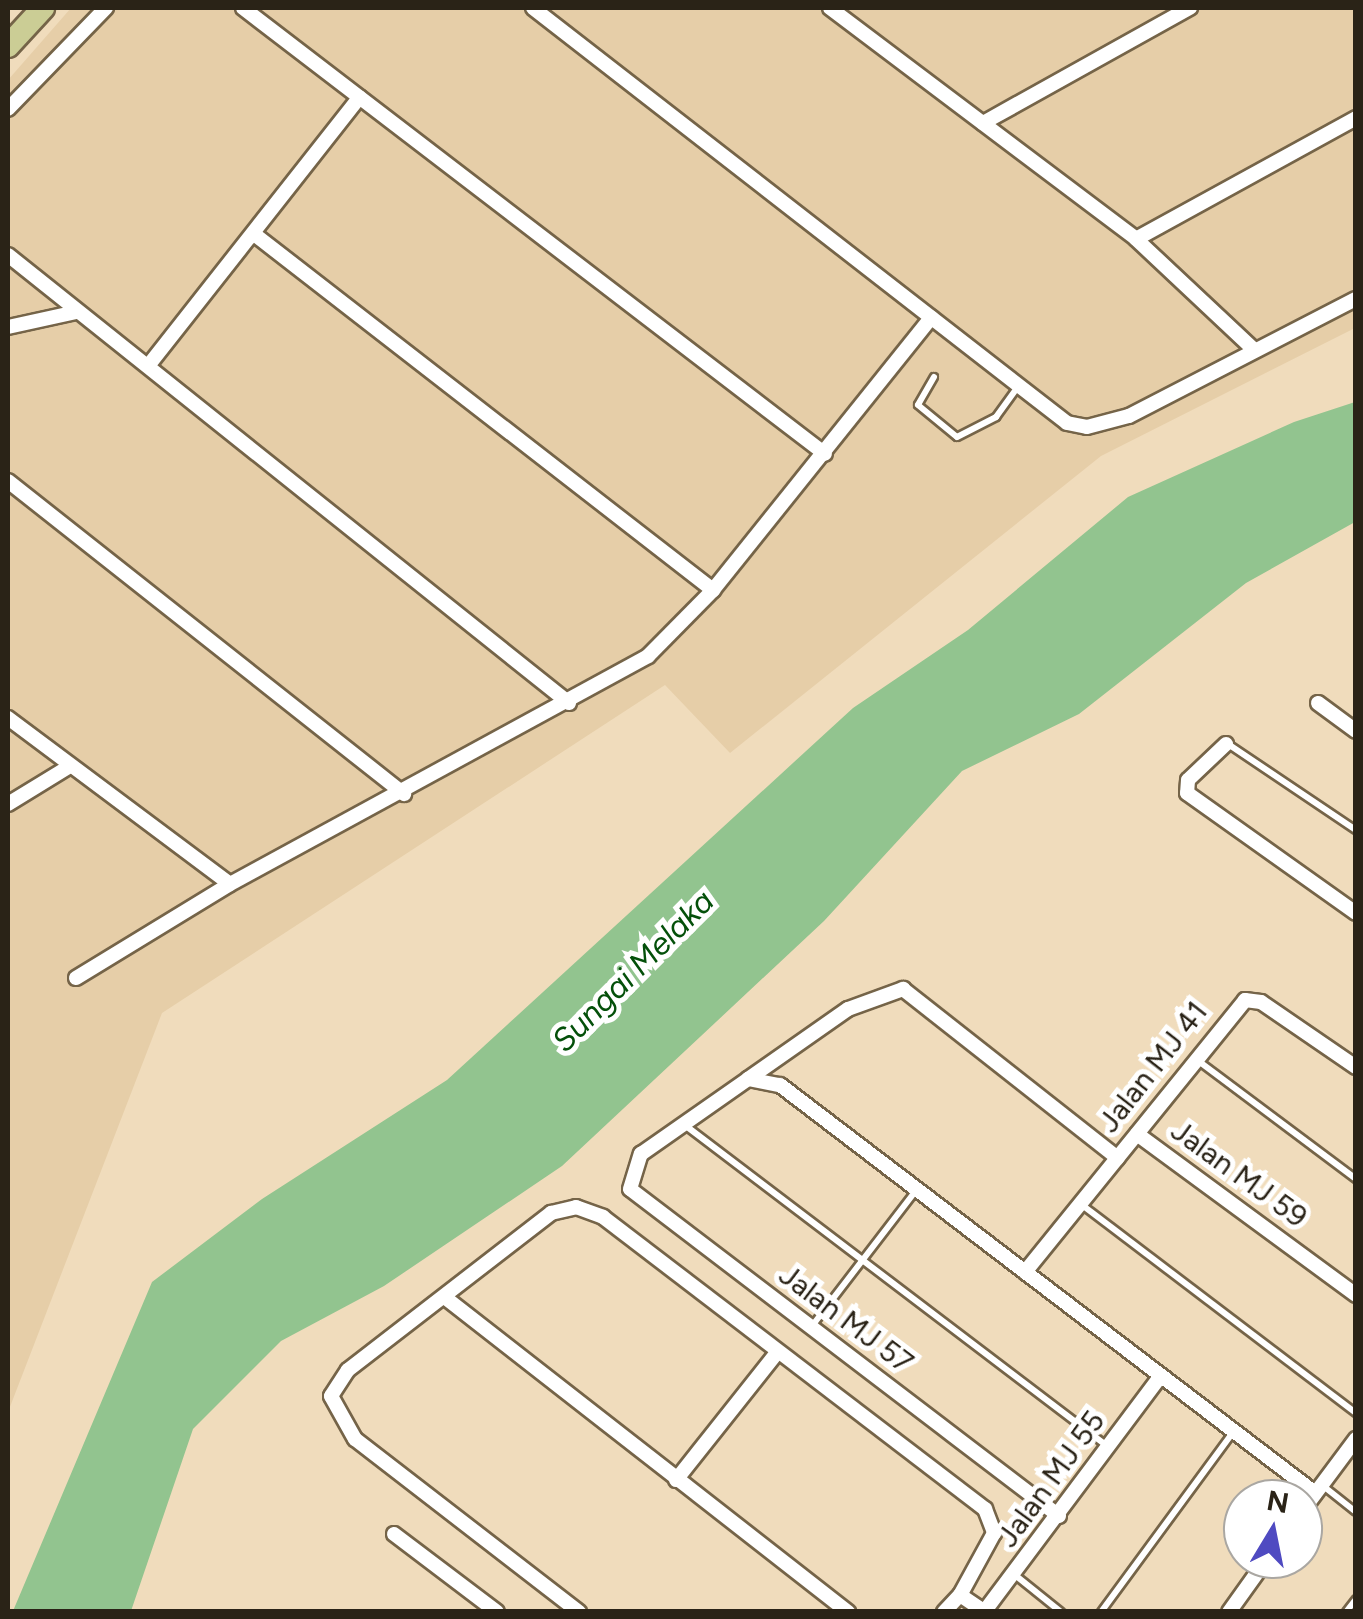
<!DOCTYPE html>
<style>
body{margin:0}
#map{position:relative;width:1363px;height:1619px;overflow:hidden;background:#f0dcbc;font-family:Figtree,sans-serif}
div>[style]{position:absolute}
.built>*{inset:0;background:#e6cea8}
.water>*{inset:0;background:#92c48f}
.roads{filter:drop-shadow(2px 0 #756448) drop-shadow(-2px 0 #756448) drop-shadow(0 2px #756448) drop-shadow(0 -2px #756448)}
.lane>*{height:6px;margin:-3px;padding:0 3px;transform-origin:3px;border-radius:3px;background:#fff}
.street>*{height:14px;margin:-7px;padding:0 7px;transform-origin:7px;border-radius:7px;background:#fff}
.primary>*{height:22px;margin:-11px;padding:0 11px;transform-origin:11px;border-radius:11px;background:#cbcd95}
span{translate:-50% -50%;white-space:nowrap;text-align:center;line-height:1.15;-webkit-text-stroke:10px #fff;paint-order:stroke}
.street-label{font-size:30px;color:#2a2317}
.water-label{font-size:32px;color:#04500a;font-style:italic}
.frame{position:absolute;inset:0;border:10px solid #2a2317;pointer-events:none}
.north{position:absolute;left:1223px;top:1479px;width:100px;height:100px;box-sizing:border-box;background:#fff;border:2px solid #aaa7a2;border-radius:50%;rotate:10deg;font-size:28px;font-weight:700;line-height:40px;text-align:center;color:#2a2317}
.north::after{content:'';display:block;margin:auto;width:35px;height:45px;background:#4f4ac1;clip-path:polygon(50% 0,100% 100%,50% 72%,0 100%)}
</style>
<div id="map">
<div class="built">
<i style="clip-path:polygon(71px 8px,1355px 8px,1355px 328px,1101px 456px,730px 753px,665px 685px,162px 1013px,8px 1412px,8px 80px)"></i>
</div>
<div class="water">
<i style="clip-path:polygon(1355px 402px,1355px 522px,1246px 583px,1079px 714px,962px 771px,824px 921px,562px 1166px,384px 1286px,281px 1341px,193px 1429px,131px 1611px,13px 1611px,152px 1282px,262px 1199px,447px 1080px,853px 708px,968px 630px,1128px 497px,1294px 422px)"></i>
</div>
<div class="roads">
<div class="lane">
<i style="left:934px;top:377px;width:32px;rotate:120deg"></i>
<i style="left:918px;top:405px;width:50px;rotate:39.4deg"></i>
<i style="left:957px;top:437px;width:44px;rotate:-27.1deg"></i>
<i style="left:996px;top:417px;width:37px;rotate:-54deg"></i>
<i style="left:1228px;top:744px;width:154px;rotate:33.9deg"></i>
<i style="left:1197px;top:1060px;width:199px;rotate:36.8deg"></i>
<i style="left:686px;top:1126px;width:527px;rotate:37.22deg"></i>
<i style="left:1082px;top:1205px;width:344px;rotate:37.2deg"></i>
<i style="left:812px;top:1326px;width:173px;rotate:-52.5deg"></i>
<i style="left:1322px;top:1485px;width:43px;rotate:38.5deg"></i>
<i style="left:1015px;top:1575px;width:59px;rotate:38.8deg"></i>
<i style="left:1101px;top:1612px;width:223px;rotate:-53.7deg"></i>
<i style="left:1346px;top:1612px;width:16px;rotate:-52deg"></i>
</div>
<div class="street">
<i style="left:243px;top:8px;width:733px;rotate:37.46deg"></i>
<i style="left:533px;top:8px;width:676px;rotate:37.85deg"></i>
<i style="left:1067px;top:423px;width:20px;rotate:11deg"></i>
<i style="left:1087px;top:427px;width:43px;rotate:-14.7deg"></i>
<i style="left:1129px;top:416px;width:255px;rotate:-27.3deg"></i>
<i style="left:830px;top:8px;width:383px;rotate:37deg"></i>
<i style="left:1136px;top:239px;width:161px;rotate:43.2deg"></i>
<i style="left:8px;top:109px;width:141px;rotate:-45.9deg"></i>
<i style="left:983px;top:123px;width:237px;rotate:-29.1deg"></i>
<i style="left:254px;top:234px;width:581px;rotate:37.8deg"></i>
<i style="left:1136px;top:239px;width:251px;rotate:-28.8deg"></i>
<i style="left:8px;top:255px;width:718px;rotate:38.61deg"></i>
<i style="left:8px;top:327px;width:70px;rotate:-12.4deg"></i>
<i style="left:148px;top:366px;width:342px;rotate:-51.8deg"></i>
<i style="left:8px;top:481px;width:505px;rotate:38.32deg"></i>
<i style="left:1318px;top:703px;width:47px;rotate:36.4deg"></i>
<i style="left:8px;top:718px;width:277px;rotate:36.8deg"></i>
<i style="left:1226px;top:744px;width:52px;rotate:136.5deg"></i>
<i style="left:1188px;top:780px;width:13px;rotate:94deg"></i>
<i style="left:1187px;top:793px;width:207px;rotate:35.4deg"></i>
<i style="left:8px;top:804px;width:73px;rotate:-31.5deg"></i>
<i style="left:76px;top:978px;width:180px;rotate:-31.4deg"></i>
<i style="left:230px;top:884px;width:476px;rotate:-28.6deg"></i>
<i style="left:648px;top:656px;width:93px;rotate:-45.4deg"></i>
<i style="left:713px;top:590px;width:349px;rotate:-51.3deg"></i>
<i style="left:748px;top:1079px;width:122px;rotate:-35deg"></i>
<i style="left:848px;top:1009px;width:59px;rotate:-20deg"></i>
<i style="left:903px;top:989px;width:273px;rotate:38.2deg"></i>
<i style="left:1137px;top:1134px;width:272px;rotate:36.3deg"></i>
<i style="left:1025px;top:1272px;width:350px;rotate:-51deg"></i>
<i style="left:1245px;top:1000px;width:16px;rotate:7deg"></i>
<i style="left:1261px;top:1002px;width:115px;rotate:34.4deg"></i>
<i style="left:447px;top:1299px;width:509px;rotate:37.97deg"></i>
<i style="left:676px;top:1480px;width:161px;rotate:-51.6deg"></i>
<i style="left:1303px;top:1510px;width:89px;rotate:-53.3deg"></i>
<i style="left:1059px;top:1516px;width:539px;rotate:-142.68deg"></i>
<i style="left:630px;top:1189px;width:37px;rotate:-73deg"></i>
<i style="left:641px;top:1154px;width:131px;rotate:-35deg"></i>
<i style="left:748px;top:1079px;width:33px;rotate:11deg"></i>
<i style="left:780px;top:1085px;width:673px;rotate:37.33deg"></i>
<i style="left:394px;top:1534px;width:129px;rotate:37.1deg"></i>
<i style="left:579px;top:1612px;width:283px;rotate:-142.3deg"></i>
<i style="left:355px;top:1439px;width:49px;rotate:-119.2deg"></i>
<i style="left:331px;top:1396px;width:31px;rotate:-57deg"></i>
<i style="left:348px;top:1370px;width:257px;rotate:-37.7deg"></i>
<i style="left:551px;top:1213px;width:26px;rotate:-13deg"></i>
<i style="left:576px;top:1207px;width:29px;rotate:20deg"></i>
<i style="left:603px;top:1217px;width:481px;rotate:37.4deg"></i>
<i style="left:985px;top:1509px;width:26px;rotate:69deg"></i>
<i style="left:994px;top:1533px;width:71px;rotate:118.7deg"></i>
<i style="left:960px;top:1595px;width:29px;rotate:34deg"></i>
<i style="left:944px;top:1612px;width:23px;rotate:-47deg"></i>
<i style="left:984px;top:1612px;width:294px;rotate:-53.2deg"></i>
<i style="left:1229px;top:1612px;width:65px;rotate:-54.4deg"></i>
</div>
<div class="primary">
<i style="left:8px;top:46px;width:52px;rotate:-47.4deg"></i>
</div>
</div>
<div class="street-label">
<span style="left:1153px;top:1067px;rotate:-52deg">Jalan MJ 41</span>
<span style="left:1239px;top:1174px;rotate:36deg">Jalan MJ 59</span>
<span style="left:846px;top:1319px;rotate:37deg">Jalan MJ 57</span>
<span style="left:1051px;top:1479px;rotate:-54deg">Jalan MJ 55</span>
</div>
<div class="water-label">
<span style="left:633px;top:971px;rotate:-45deg">Sungai Melaka</span>
</div>
<div class="frame"></div>
<div class="north">N</div>
</div>
